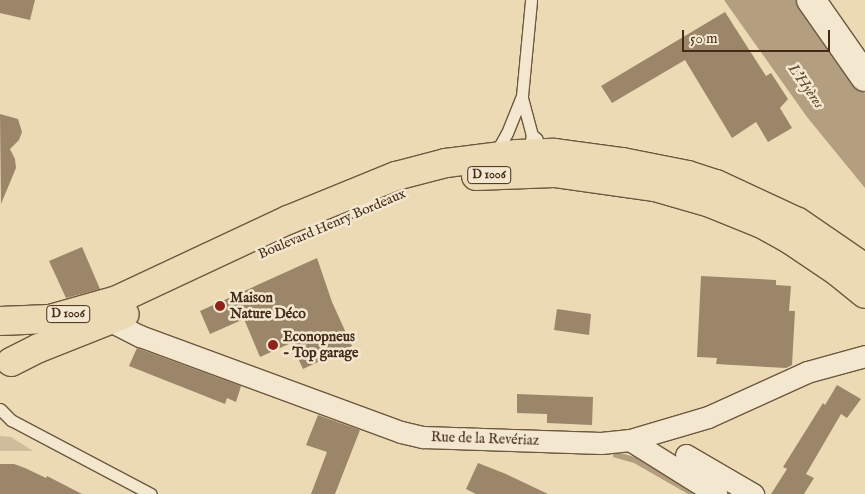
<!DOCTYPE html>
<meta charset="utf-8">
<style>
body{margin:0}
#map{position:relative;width:865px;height:494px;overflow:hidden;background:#ecdab5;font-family:"IM FELL English",serif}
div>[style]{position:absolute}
.green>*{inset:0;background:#cfbc9a}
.water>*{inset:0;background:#b39e80}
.building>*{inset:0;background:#9b866a}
.roads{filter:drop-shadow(1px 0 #6e573f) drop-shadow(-1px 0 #6e573f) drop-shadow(0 1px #6e573f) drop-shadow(0 -1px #6e573f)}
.service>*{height:11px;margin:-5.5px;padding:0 5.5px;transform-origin:5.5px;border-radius:5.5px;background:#f3e7cf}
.minor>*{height:21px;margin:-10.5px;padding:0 10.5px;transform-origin:10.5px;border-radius:10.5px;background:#f3e7cf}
.tertiary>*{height:28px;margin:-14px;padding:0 14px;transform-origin:14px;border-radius:14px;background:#f3e7cf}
.primary>*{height:28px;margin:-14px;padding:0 14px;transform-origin:14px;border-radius:14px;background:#ecdab5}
.dots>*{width:14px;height:14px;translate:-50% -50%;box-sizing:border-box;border:2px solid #f3e7cf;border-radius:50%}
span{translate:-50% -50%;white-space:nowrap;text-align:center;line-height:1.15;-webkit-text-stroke:5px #f3e7cf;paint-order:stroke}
.shield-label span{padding:1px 4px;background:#f3e7cf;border:1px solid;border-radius:4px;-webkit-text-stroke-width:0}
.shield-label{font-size:12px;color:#442b18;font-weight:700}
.street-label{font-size:14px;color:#442b18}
.poi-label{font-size:14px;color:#442b18;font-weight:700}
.left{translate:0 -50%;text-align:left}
.water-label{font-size:15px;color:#604832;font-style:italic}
.scale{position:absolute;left:682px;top:30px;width:148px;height:22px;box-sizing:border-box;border:2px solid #442b18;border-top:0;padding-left:6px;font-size:15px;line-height:18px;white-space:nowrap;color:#442b18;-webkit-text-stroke:4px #f3e7cf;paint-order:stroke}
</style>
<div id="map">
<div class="green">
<i style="clip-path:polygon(0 436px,11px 437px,33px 451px,0 451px)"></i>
</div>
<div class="water">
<i style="clip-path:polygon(724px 0,801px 0,865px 94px,865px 188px,807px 117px)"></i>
<i style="clip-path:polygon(621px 453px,635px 457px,705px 494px,688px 494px,634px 463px,613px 457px,613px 454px)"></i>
</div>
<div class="building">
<i style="clip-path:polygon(0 0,35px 0,30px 20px,0 13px)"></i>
<i style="clip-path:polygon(725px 12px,766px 76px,771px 73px,788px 99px,780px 108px,792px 128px,768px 142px,756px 122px,732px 138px,685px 60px,612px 103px,601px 86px)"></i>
<i style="clip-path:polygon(0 114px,18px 119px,22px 132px,19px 140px,10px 149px,15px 159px,16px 168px,1px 204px)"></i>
<i style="clip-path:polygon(82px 247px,100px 289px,66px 298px,49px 261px)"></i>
<i style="clip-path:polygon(317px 258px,332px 302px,352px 346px,303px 369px,291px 343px,260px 357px,244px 319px,210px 334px,200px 311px)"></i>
<i style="clip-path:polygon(701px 276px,776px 280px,776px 285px,791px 286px,789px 311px,795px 311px,792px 365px,786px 368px,716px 364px,717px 358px,697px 357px)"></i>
<i style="clip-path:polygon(557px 309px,591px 314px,589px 335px,554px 330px)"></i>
<i style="clip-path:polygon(137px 348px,241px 386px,236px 402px,227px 398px,225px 404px,129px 366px)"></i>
<i style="clip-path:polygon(837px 385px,861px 399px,847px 418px,841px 414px,806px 474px,814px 478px,804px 494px,771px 494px,787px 469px,783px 467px,823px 403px,825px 405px)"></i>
<i style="clip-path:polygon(517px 394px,593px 397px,592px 425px,547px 423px,547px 414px,517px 413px)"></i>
<i style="clip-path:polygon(318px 415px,360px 430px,335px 494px,311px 494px,327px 452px,306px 445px)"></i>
<i style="clip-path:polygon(478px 463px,506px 474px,548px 494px,476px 494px,466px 489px)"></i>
<i style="clip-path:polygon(0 464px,14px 464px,25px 468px,46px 478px,47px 476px,82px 494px,0 494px)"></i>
</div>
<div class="roads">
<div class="service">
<i style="left:522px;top:98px;width:38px;rotate:75deg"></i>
<i style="left:532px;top:135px;width:6px;rotate:39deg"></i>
<i style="left:493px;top:152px;width:6px;rotate:-31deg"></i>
<i style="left:498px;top:149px;width:18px;rotate:-61deg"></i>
<i style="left:507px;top:133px;width:40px;rotate:-68deg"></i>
<i style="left:522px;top:96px;width:96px;rotate:-84.6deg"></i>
<i style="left:529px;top:153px;width:18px;rotate:-81deg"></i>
<i style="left:354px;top:212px;width:26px;rotate:-43deg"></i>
<i style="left:0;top:409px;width:16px;rotate:45deg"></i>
<i style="left:11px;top:420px;width:158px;rotate:27.9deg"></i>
</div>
<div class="minor">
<i style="left:116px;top:309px;width:9px;rotate:126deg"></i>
<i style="left:111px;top:316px;width:8px;rotate:67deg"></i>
<i style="left:114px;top:323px;width:29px;rotate:27deg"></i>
<i style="left:140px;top:336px;width:278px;rotate:20.2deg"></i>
<i style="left:401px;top:432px;width:23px;rotate:13deg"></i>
<i style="left:423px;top:437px;width:178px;rotate:1.9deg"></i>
<i style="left:601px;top:443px;width:29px;rotate:-6deg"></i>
<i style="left:630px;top:440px;width:81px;rotate:-16.4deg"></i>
<i style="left:708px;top:417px;width:109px;rotate:-24.4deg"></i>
<i style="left:807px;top:372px;width:60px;rotate:-15.4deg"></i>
<i style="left:630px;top:440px;width:102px;rotate:32.1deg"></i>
<i style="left:686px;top:455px;width:78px;rotate:30.2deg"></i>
</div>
<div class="tertiary">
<i style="left:811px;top:0;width:94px;rotate:55deg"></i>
</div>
<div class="primary">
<i style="left:476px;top:176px;width:78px;rotate:-2.2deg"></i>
<i style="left:554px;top:173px;width:102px;rotate:7.9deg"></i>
<i style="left:655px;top:187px;width:57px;rotate:16.2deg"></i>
<i style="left:710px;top:203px;width:56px;rotate:22deg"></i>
<i style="left:762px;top:224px;width:31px;rotate:29deg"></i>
<i style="left:789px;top:239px;width:59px;rotate:34deg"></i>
<i style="left:838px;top:272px;width:35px;rotate:39deg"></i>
<i style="left:0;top:321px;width:50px;rotate:-2.3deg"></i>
<i style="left:50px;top:319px;width:70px;rotate:-15.8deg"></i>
<i style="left:117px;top:300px;width:189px;rotate:-25.1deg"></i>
<i style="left:288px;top:220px;width:117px;rotate:-22.2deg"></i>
<i style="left:396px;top:176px;width:52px;rotate:-14.6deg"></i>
<i style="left:446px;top:163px;width:72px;rotate:-7.2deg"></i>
<i style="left:517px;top:154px;width:37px;rotate:-2deg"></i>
<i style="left:554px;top:153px;width:69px;rotate:7.5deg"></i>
<i style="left:622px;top:162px;width:67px;rotate:11.1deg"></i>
<i style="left:688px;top:175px;width:29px;rotate:18deg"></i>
<i style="left:716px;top:184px;width:90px;rotate:24.9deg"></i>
<i style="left:798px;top:222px;width:81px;rotate:34.5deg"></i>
<i style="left:11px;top:362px;width:31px;rotate:-27deg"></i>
<i style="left:39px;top:348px;width:92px;rotate:-21.6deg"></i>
</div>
</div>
<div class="dots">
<i style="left:220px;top:306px;background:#8f2418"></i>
<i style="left:273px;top:345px;background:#8f2418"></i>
</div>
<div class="shield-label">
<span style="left:489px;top:175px">D 1006</span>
<span style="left:68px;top:314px">D 1006</span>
</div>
<div class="street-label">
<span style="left:332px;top:224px;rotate:-23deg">Boulevard Henry Bordeaux</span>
<span style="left:485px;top:439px;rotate:2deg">Rue de la Revériaz</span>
</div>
<div class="poi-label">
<span class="left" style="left:230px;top:306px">Maison<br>Nature Déco</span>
<span class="left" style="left:283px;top:345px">Econopneus<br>- Top garage</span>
</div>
<div class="water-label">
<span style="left:806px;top:86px;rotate:55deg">L'Hyères</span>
</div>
<div class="scale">50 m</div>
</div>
